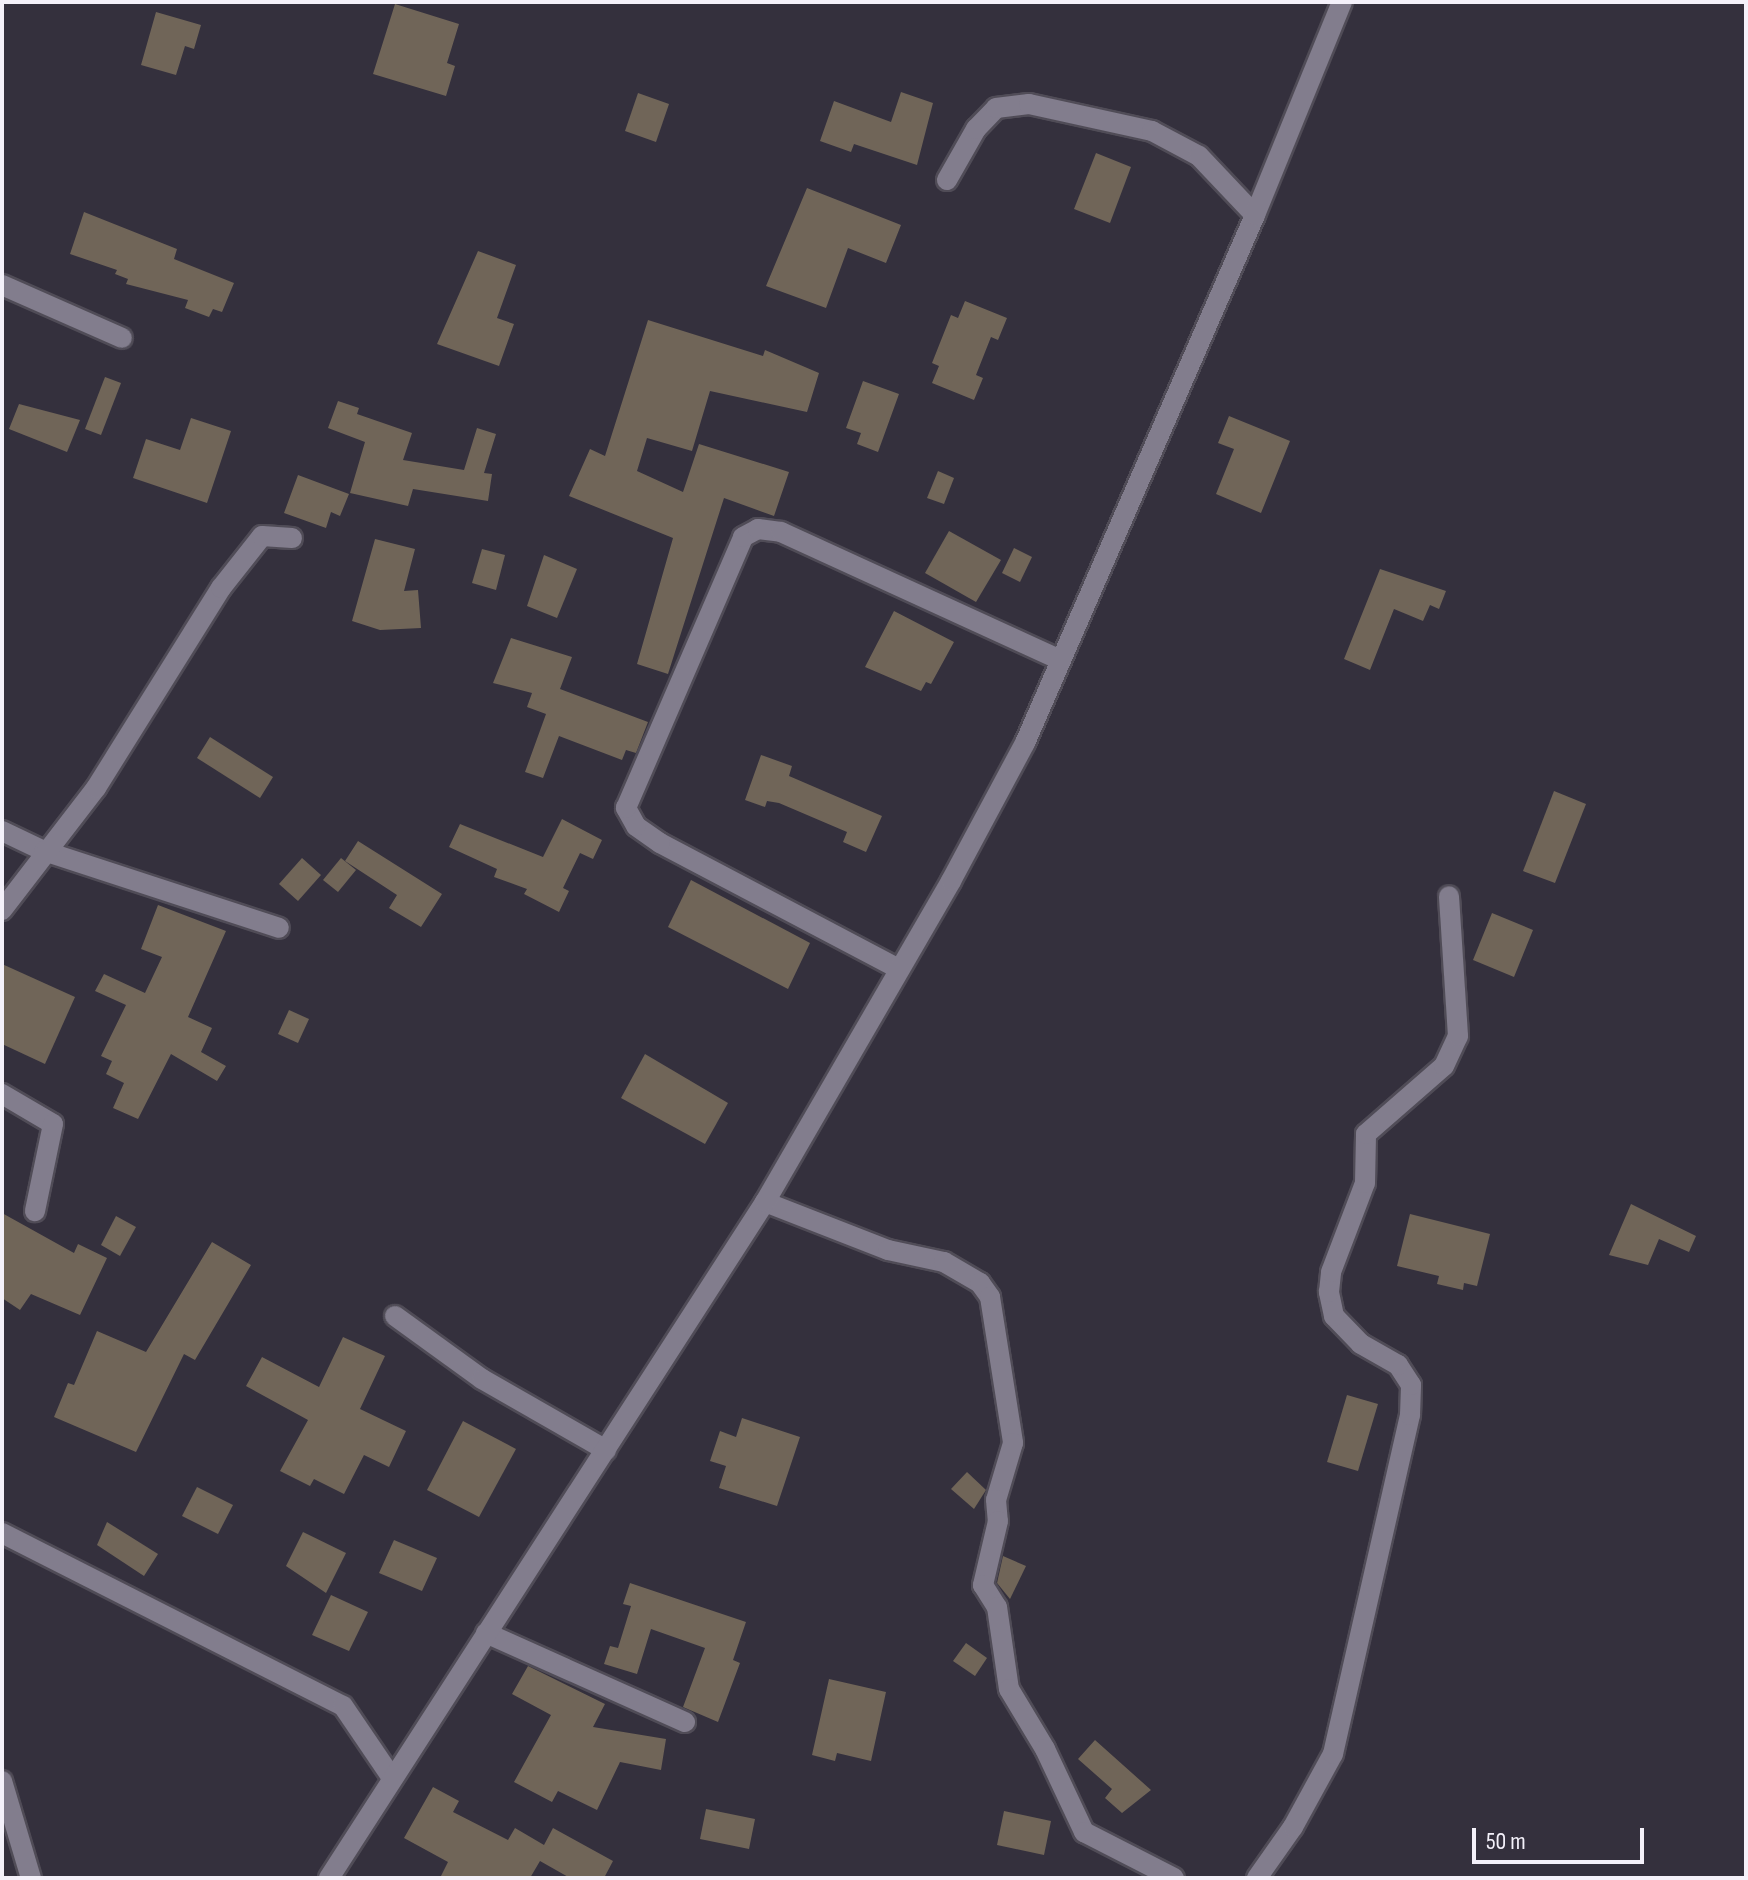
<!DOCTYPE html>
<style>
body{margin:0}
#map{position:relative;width:1748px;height:1880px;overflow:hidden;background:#34303d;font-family:"Sofia Sans Condensed",sans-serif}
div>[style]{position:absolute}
.building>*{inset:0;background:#706558}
.roads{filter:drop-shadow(2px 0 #504c57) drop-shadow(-2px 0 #504c57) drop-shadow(0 2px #504c57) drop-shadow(0 -2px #504c57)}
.street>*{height:20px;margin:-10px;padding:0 10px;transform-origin:10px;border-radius:10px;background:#827d8d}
span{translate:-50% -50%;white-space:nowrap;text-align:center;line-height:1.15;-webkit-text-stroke:7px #34303d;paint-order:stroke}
.frame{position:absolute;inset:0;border:4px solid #f4f1fa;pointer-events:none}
.scale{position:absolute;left:1472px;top:1828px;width:172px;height:36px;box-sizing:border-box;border:4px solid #f4f1fa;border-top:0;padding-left:10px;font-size:24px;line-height:28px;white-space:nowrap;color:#f4f1fa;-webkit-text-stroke:6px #34303d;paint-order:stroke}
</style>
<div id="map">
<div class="building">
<i style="clip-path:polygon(395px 4px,459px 24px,447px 63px,455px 66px,446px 96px,373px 74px)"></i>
<i style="clip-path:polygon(156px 12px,201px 25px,194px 49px,185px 46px,176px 75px,141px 65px)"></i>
<i style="clip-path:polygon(901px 92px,933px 103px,917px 165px,854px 144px,851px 152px,820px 141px,834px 101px,891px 122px)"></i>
<i style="clip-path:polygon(638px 93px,669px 104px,656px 142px,625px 131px)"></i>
<i style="clip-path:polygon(1096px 153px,1131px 167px,1110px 223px,1074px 209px)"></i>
<i style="clip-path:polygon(807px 188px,901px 225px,886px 263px,848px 248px,826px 308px,766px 286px)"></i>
<i style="clip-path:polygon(84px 212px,177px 249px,174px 259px,234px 283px,222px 312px,213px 309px,209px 317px,185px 308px,188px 300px,126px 284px,128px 279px,115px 274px,117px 270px,70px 254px)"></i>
<i style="clip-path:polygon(478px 251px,516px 265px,497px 318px,514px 324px,499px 366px,437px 344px)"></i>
<i style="clip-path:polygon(965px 301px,1007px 318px,998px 340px,991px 337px,976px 375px,983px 378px,974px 400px,932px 383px,939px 366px,932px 363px,951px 315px,958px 318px)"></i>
<i style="clip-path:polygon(648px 320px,763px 356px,765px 350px,819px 373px,807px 412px,710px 391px,692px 451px,647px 438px,637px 471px,683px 492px,699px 444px,789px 472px,774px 516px,724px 498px,668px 674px,637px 664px,673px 538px,569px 496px,590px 449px,605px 456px)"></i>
<i style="clip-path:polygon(105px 377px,121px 383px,101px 435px,85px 429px)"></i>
<i style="clip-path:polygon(863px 381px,899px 394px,878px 452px,857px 444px,861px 433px,846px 428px)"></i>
<i style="clip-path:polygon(338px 401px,359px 408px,357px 414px,412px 433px,403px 460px,464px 470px,477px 428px,496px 434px,484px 473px,492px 474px,488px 501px,413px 489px,408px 506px,350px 493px,365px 442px,328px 428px)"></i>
<i style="clip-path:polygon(19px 404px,80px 420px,67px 452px,9px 429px)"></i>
<i style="clip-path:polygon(1229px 416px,1290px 441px,1261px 513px,1216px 494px,1234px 449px,1218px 443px)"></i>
<i style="clip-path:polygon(191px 418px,231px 431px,207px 503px,133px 478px,146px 439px,180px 450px)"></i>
<i style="clip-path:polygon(938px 471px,954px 478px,944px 504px,927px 498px)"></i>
<i style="clip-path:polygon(298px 475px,349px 494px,340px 516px,331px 512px,326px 528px,284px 513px)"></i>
<i style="clip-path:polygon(949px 531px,1001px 560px,976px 602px,925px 573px)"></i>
<i style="clip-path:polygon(375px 539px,415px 549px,404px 591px,418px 590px,421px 628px,380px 630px,352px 621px)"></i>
<i style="clip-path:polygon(1014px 548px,1032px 557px,1020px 582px,1002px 573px)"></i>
<i style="clip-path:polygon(482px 549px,505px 555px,496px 590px,472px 583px)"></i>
<i style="clip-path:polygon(544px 555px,577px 569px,557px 618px,527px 606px)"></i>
<i style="clip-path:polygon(1380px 569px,1446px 591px,1439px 609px,1430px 605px,1423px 621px,1394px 609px,1370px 670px,1344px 659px)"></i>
<i style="clip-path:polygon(894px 611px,954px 642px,931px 684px,926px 682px,921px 691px,865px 667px)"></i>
<i style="clip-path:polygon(511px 638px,572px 657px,560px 689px,648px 722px,636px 753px,626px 750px,622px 760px,559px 736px,543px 778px,525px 772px,546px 714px,527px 707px,532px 693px,493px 683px)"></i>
<i style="clip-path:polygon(210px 737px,273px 777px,260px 798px,197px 758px)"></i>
<i style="clip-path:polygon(761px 755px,792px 766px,789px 776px,882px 816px,866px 852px,843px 842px,847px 832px,779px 803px,767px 801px,765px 807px,745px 800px)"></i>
<i style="clip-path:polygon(1554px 791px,1586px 804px,1555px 883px,1523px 871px)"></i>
<i style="clip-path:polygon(562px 819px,602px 840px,593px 859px,580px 853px,563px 888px,569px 891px,559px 912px,524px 894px,527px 889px,494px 877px,497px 869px,449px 847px,460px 824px,543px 857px)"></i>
<i style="clip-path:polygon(358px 841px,442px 894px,421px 927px,389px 908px,397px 895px,345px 861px)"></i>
<i style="clip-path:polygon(302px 858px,321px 875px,298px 901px,279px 884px)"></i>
<i style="clip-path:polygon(341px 858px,356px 870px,338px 892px,323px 880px)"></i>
<i style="clip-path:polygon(691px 880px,810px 943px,788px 989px,668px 927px)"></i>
<i style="clip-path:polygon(158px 905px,226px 931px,188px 1017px,212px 1028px,201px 1052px,226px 1066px,217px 1081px,171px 1054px,138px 1119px,113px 1108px,124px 1083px,106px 1074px,112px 1061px,101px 1056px,126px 1005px,95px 991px,104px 974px,145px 993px,162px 957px,141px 949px)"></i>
<i style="clip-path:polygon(1492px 913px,1533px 930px,1514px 977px,1473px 960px)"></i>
<i style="clip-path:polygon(2px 964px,75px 997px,45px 1064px,2px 1044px)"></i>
<i style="clip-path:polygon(289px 1010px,309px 1019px,298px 1043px,278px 1034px)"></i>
<i style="clip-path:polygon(645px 1054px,728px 1103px,705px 1144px,621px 1098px)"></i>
<i style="clip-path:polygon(1631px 1204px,1696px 1236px,1689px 1252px,1659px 1239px,1648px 1265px,1609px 1255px)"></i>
<i style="clip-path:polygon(2px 1213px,74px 1253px,78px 1244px,107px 1258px,80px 1315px,31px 1294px,20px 1310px,2px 1298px)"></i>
<i style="clip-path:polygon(1410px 1214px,1490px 1234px,1477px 1286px,1464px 1283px,1463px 1290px,1437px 1284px,1439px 1276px,1397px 1266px)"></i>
<i style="clip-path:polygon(116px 1216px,136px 1227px,120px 1256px,101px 1245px)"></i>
<i style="clip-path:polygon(212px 1242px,251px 1265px,195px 1360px,184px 1354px,136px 1452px,54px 1417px,68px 1383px,74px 1385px,97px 1331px,146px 1352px)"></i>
<i style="clip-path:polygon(343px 1337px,385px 1356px,360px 1409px,406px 1431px,389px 1467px,364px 1455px,344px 1494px,314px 1479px,310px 1486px,280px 1471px,308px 1420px,246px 1386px,262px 1357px,319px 1387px)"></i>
<i style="clip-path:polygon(1347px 1395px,1378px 1404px,1358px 1471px,1327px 1462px)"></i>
<i style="clip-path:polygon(742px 1418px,800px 1437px,777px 1506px,719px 1488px,726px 1466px,710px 1461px,720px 1431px,736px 1437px)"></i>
<i style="clip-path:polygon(463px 1421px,516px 1449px,479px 1517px,427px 1490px)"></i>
<i style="clip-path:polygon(967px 1472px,986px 1490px,974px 1509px,951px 1489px)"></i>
<i style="clip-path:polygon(197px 1487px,233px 1505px,218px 1534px,182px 1516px)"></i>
<i style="clip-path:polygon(107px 1522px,158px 1554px,144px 1576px,97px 1545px)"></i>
<i style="clip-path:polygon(303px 1532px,346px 1553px,326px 1593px,286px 1566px)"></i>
<i style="clip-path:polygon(394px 1540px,437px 1558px,422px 1591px,379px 1573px)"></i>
<i style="clip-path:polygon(1003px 1556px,1026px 1566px,1010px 1599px,997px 1583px)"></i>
<i style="clip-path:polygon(630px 1583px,746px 1622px,733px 1660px,740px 1663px,718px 1722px,683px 1707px,705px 1648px,651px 1629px,637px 1674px,604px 1664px,610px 1646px,618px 1648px,631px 1606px,623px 1604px)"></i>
<i style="clip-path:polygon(331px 1595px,368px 1612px,349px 1651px,312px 1635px)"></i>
<i style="clip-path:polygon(966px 1643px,987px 1658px,975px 1676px,953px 1661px)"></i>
<i style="clip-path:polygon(528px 1666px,605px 1704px,593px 1727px,666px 1739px,661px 1770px,620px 1762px,597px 1810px,558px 1791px,552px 1802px,514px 1782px,551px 1715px,512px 1694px)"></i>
<i style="clip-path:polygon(829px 1679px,886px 1692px,871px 1761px,837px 1753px,835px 1761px,812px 1755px)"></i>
<i style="clip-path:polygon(1095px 1740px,1151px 1790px,1122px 1813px,1105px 1798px,1112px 1789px,1078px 1759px)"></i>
<i style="clip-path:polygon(433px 1787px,459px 1801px,453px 1812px,508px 1840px,515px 1828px,544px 1845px,553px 1828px,613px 1861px,604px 1878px,570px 1878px,540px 1861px,530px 1878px,440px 1878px,448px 1862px,404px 1838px)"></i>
<i style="clip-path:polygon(706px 1809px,755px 1819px,749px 1849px,700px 1839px)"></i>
<i style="clip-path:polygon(1004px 1811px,1051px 1821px,1044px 1855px,997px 1845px)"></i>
</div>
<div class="roads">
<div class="street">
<i style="left:947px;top:180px;width:59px;rotate:-60.4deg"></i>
<i style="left:976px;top:129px;width:29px;rotate:-46deg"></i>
<i style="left:996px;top:108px;width:33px;rotate:-7deg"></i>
<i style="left:1029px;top:104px;width:126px;rotate:12.4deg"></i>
<i style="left:1152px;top:131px;width:53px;rotate:28deg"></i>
<i style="left:1199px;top:156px;width:81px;rotate:46.5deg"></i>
<i style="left:2px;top:285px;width:131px;rotate:23.8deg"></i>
<i style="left:2px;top:831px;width:47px;rotate:25.5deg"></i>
<i style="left:44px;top:851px;width:247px;rotate:18.1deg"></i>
<i style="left:2px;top:910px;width:154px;rotate:-52.4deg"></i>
<i style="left:96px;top:788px;width:236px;rotate:-58deg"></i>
<i style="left:221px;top:588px;width:66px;rotate:-51.7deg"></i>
<i style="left:262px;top:536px;width:30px;rotate:4deg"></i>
<i style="left:899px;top:969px;width:270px;rotate:-152.2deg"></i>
<i style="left:660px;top:843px;width:29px;rotate:-145deg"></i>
<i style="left:636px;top:826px;width:21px;rotate:-119deg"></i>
<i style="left:626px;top:808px;width:295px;rotate:-66.6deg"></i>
<i style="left:743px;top:537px;width:17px;rotate:-28deg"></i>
<i style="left:758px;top:529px;width:23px;rotate:7deg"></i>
<i style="left:781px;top:532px;width:306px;rotate:24.6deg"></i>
<i style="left:2px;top:1094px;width:59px;rotate:30.5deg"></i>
<i style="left:53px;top:1124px;width:89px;rotate:101.7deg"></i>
<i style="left:765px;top:1202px;width:132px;rotate:21.3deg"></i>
<i style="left:888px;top:1250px;width:57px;rotate:12.1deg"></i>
<i style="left:944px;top:1262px;width:42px;rotate:30.3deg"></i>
<i style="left:980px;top:1283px;width:17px;rotate:54deg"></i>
<i style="left:990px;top:1297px;width:148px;rotate:81deg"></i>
<i style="left:1013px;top:1443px;width:59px;rotate:106.6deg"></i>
<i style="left:996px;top:1500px;width:21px;rotate:85deg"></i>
<i style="left:998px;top:1521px;width:66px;rotate:103.2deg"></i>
<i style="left:983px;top:1585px;width:26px;rotate:58deg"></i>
<i style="left:997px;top:1607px;width:83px;rotate:81.7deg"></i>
<i style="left:1009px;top:1689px;width:70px;rotate:59deg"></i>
<i style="left:1045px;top:1749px;width:92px;rotate:64.8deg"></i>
<i style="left:1084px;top:1832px;width:101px;rotate:27.1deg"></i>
<i style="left:395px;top:1316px;width:107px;rotate:35.9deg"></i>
<i style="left:482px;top:1379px;width:143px;rotate:29.8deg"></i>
<i style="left:2px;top:1533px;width:382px;rotate:26.9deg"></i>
<i style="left:343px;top:1706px;width:87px;rotate:55.8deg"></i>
<i style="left:486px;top:1633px;width:218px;rotate:24.1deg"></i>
<i style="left:2px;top:1781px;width:101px;rotate:73.4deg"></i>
<i style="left:329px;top:1878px;width:804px;rotate:-57.18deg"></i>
<i style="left:765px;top:1202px;width:371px;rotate:-59.9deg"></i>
<i style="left:951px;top:881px;width:157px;rotate:-61.8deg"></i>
<i style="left:1025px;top:743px;width:576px;rotate:-66.46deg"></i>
<i style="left:1255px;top:215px;width:230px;rotate:-67.8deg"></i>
<i style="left:1257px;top:1878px;width:62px;rotate:-54.8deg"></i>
<i style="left:1293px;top:1827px;width:83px;rotate:-61.3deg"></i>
<i style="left:1333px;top:1754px;width:348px;rotate:-77.2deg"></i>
<i style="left:1410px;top:1415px;width:30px;rotate:-88deg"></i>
<i style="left:1411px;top:1385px;width:24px;rotate:-123deg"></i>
<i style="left:1398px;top:1365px;width:43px;rotate:-150.4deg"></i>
<i style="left:1361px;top:1344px;width:39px;rotate:-134deg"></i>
<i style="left:1334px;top:1316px;width:25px;rotate:-102deg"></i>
<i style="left:1329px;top:1292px;width:20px;rotate:-84deg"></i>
<i style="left:1331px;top:1272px;width:95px;rotate:-69.1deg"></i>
<i style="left:1365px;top:1183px;width:49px;rotate:-88.8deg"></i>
<i style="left:1366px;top:1134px;width:103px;rotate:-41.1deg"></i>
<i style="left:1444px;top:1066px;width:33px;rotate:-65deg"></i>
<i style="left:1458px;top:1036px;width:140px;rotate:-93.7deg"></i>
</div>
</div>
<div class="frame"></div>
<div class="scale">50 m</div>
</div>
